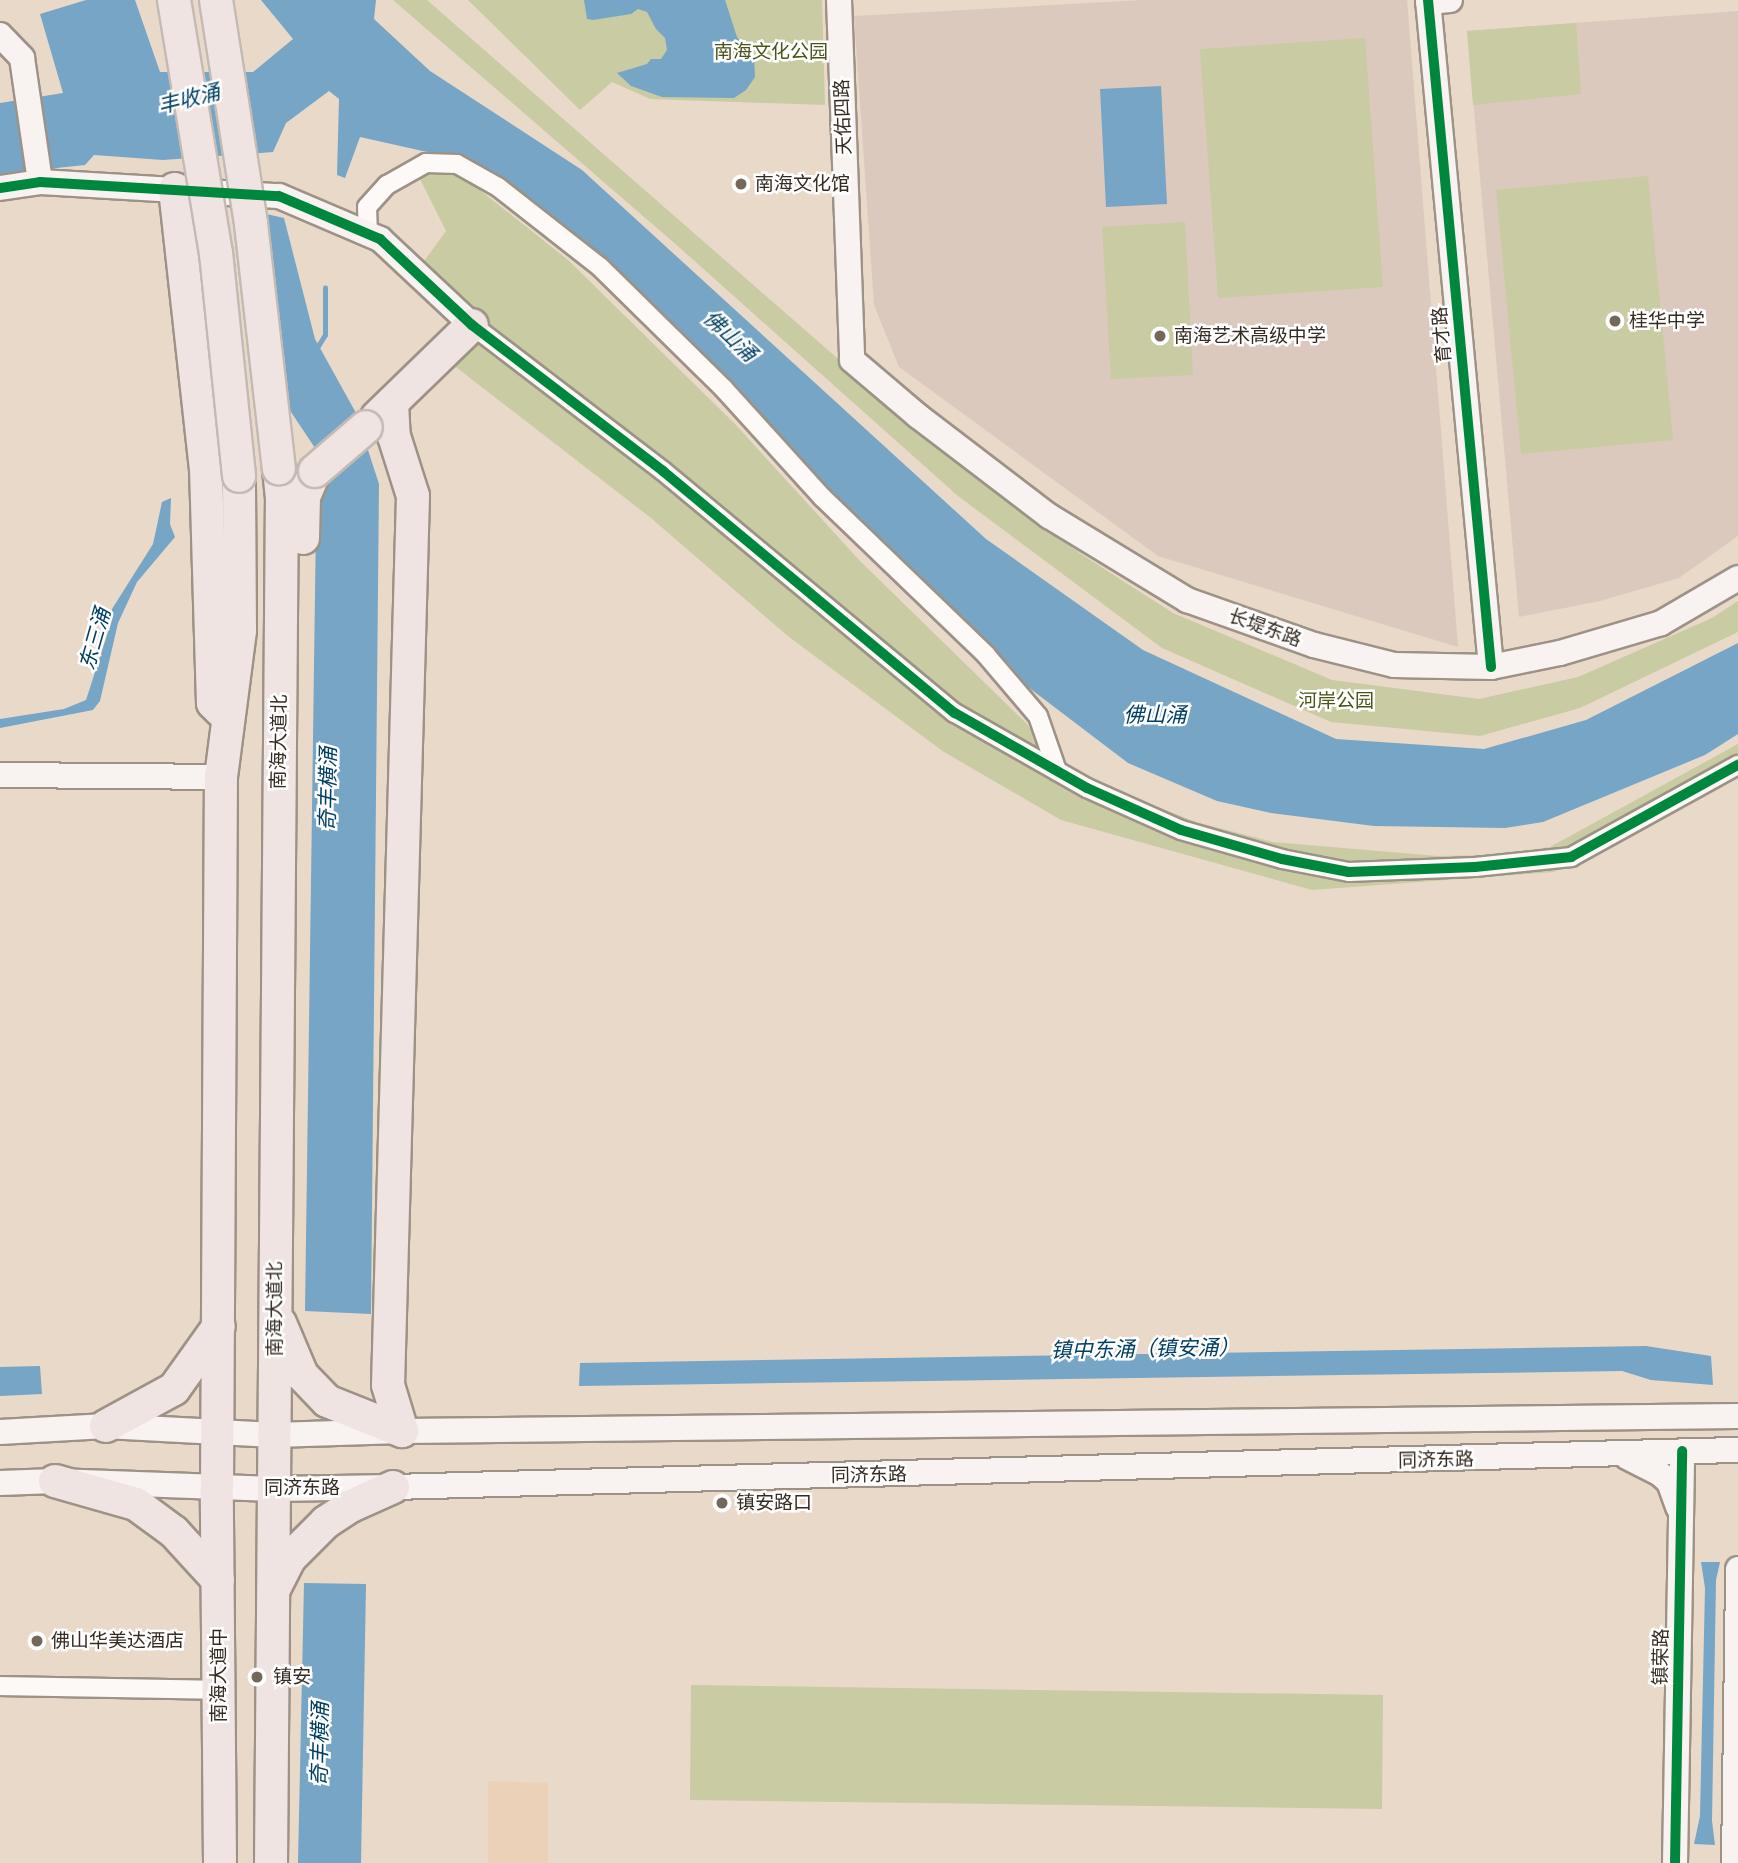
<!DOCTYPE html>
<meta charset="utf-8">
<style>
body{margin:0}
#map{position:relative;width:1738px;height:1863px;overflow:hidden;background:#e8d9c9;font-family:Arial,"Noto Sans SC",sans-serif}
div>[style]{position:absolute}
.built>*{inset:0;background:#ead1b7}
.education>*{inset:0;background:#dcc9bd}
.green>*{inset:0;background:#c9cba2}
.water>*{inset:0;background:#76a5c6}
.stream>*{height:4.5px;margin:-2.25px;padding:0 2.25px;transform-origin:2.25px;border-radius:2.25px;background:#76a5c6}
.roads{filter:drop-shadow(2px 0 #9d9286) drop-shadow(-2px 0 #9d9286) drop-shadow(0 2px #9d9286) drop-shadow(0 -2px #9d9286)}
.street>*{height:18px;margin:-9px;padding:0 9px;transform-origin:9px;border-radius:9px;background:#fcf9f7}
.secondary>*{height:24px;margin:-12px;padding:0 12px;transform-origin:12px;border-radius:12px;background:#f8f2f1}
.highway>*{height:32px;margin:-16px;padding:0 16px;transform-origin:16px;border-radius:16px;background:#f0e4e3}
.bridges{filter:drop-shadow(2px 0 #c3bbb3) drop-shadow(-2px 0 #c3bbb3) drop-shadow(0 2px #c3bbb3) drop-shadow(0 -2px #c3bbb3)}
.highway-bridge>*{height:32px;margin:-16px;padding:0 16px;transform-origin:16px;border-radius:16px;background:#f0e4e3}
.cycleway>*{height:10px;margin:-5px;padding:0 5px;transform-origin:5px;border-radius:5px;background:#00873e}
.dots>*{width:19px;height:19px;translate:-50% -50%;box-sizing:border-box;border:4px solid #fff;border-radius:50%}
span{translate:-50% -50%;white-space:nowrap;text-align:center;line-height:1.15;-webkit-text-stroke:5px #fff;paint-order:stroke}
.park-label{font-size:19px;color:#485418}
.street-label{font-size:19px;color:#362b20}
.poi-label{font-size:19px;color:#362b20}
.left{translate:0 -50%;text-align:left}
.water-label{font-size:21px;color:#013f63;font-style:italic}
</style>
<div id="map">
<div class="built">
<i style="clip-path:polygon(488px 1781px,548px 1783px,548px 1863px,488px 1863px)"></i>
</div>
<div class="education">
<i style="clip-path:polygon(1142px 0,1407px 0,1458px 647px,1158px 556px,899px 367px,874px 305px,854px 16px)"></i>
<i style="clip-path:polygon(1738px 11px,1738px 536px,1679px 578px,1600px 601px,1519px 617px,1467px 31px)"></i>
</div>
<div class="green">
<i style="clip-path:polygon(393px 0,427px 0,970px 474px,1081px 554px,1173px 613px,1332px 680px,1479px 699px,1578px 677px,1712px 618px,1738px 601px,1738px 632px,1580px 708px,1480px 736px,1331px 722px,1162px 648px,958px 496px,680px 248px)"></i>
<i style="clip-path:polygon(468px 0,822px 0,825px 105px,650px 99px,612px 82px,580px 110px)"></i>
<i style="clip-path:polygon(1576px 23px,1581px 94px,1473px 105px,1467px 31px)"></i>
<i style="clip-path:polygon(1365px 38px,1383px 287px,1218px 298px,1200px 49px)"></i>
<i style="clip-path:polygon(456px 171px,568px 260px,734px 423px,860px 561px,1028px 725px,1046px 757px,1115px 790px,1196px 822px,1273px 842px,1437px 856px,1500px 855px,1550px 847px,1738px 744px,1738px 775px,1554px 872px,1312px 890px,1061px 820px,944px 752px,789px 637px,651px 518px,452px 364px,482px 325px,422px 264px,446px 231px,417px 173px)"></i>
<i style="clip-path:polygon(1648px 176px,1673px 440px,1521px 454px,1496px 190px)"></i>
<i style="clip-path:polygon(1185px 222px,1193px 375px,1111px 379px,1102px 227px)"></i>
<i style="clip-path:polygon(691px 1685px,1383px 1695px,1382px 1809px,690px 1800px)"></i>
</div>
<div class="water">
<i style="clip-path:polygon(86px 0,135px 0,160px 72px,253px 72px,293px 39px,261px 0,376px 0,374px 19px,430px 71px,582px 170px,986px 539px,1143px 650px,1336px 739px,1484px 749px,1586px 720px,1738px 643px,1738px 734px,1705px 755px,1543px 822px,1505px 828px,1374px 826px,1271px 813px,1217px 801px,1128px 763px,1028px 687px,591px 252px,472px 162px,360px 137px,345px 178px,337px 175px,339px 99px,329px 91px,286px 123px,273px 152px,163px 160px,94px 155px,85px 165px,0 174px,0 103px,63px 93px,40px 14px)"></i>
<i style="clip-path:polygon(584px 0,725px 0,737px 37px,754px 56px,755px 77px,746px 90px,734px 98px,662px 97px,631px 86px,617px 73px,647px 64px,651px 59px,661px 59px,667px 50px,665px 38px,656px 29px,647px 12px,638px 9px,631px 14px,593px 20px,587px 19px)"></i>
<i style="clip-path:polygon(1161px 86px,1167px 204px,1106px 207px,1100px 89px)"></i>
<i style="clip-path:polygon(244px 209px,284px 218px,315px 339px,356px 413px,379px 484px,371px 1314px,305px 1311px,317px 451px,287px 406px)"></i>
<i style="clip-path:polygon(171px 498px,170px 524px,175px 537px,137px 582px,118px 623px,100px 701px,93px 710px,0 728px,0 719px,64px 709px,86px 700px,110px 626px,112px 609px,153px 544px,162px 502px)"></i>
<i style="clip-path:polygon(1646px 1346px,1711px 1356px,1713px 1385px,1651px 1380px,1622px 1371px,579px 1386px,580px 1363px)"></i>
<i style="clip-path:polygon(40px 1366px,42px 1394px,0 1396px,0 1367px)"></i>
<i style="clip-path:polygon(1701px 1562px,1720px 1562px,1716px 1580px,1712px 1821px,1715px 1845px,1694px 1844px,1700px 1816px,1705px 1588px)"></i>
<i style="clip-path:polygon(304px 1583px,366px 1584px,361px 1863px,298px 1863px)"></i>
</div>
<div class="stream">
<i style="left:313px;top:348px;width:5px;rotate:-22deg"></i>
<i style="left:318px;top:346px;width:13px;rotate:-58deg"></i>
<i style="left:325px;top:335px;width:47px;rotate:-90deg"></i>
</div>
<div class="roads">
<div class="street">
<i style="left:368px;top:235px;width:28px;rotate:-92deg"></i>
<i style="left:367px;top:207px;width:30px;rotate:-48deg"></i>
<i style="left:387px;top:185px;width:45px;rotate:-29.4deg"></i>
<i style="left:426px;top:163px;width:31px;rotate:2deg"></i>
<i style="left:457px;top:164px;width:47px;rotate:29.3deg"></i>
<i style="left:498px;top:187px;width:130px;rotate:38.1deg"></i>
<i style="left:600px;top:267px;width:174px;rotate:44.5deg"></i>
<i style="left:724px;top:389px;width:146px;rotate:47.8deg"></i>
<i style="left:822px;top:497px;width:228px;rotate:43.9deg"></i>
<i style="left:986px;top:655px;width:80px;rotate:49.6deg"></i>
<i style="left:1038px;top:716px;width:58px;rotate:70.9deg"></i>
<i style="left:472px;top:325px;width:240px;rotate:37.4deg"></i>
<i style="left:663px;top:471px;width:379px;rotate:39.7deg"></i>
<i style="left:955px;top:713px;width:152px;rotate:29.6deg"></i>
<i style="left:1087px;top:788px;width:103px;rotate:24.1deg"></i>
<i style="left:1181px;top:830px;width:105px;rotate:16deg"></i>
<i style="left:1282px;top:859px;width:68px;rotate:11deg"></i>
<i style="left:1349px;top:872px;width:126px;rotate:-2.3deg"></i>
<i style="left:1475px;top:867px;width:97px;rotate:-5.9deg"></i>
<i style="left:1571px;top:857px;width:191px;rotate:-28.9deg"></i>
<i style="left:0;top:1686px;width:219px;rotate:1deg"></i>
</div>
<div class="secondary">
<i style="left:839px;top:0;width:360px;rotate:87.9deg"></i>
<i style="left:852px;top:360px;width:87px;rotate:40.3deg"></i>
<i style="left:918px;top:416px;width:165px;rotate:37.4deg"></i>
<i style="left:1049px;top:516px;width:162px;rotate:31.3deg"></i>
<i style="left:1187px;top:600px;width:135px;rotate:19.5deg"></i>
<i style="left:1314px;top:645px;width:82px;rotate:14deg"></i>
<i style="left:1394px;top:665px;width:97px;rotate:1.2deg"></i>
<i style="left:1491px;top:667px;width:70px;rotate:-11.5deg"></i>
<i style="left:1560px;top:653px;width:105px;rotate:-16.5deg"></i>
<i style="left:1661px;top:623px;width:89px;rotate:-30.3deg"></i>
<i style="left:1428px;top:0;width:670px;rotate:84.6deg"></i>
<i style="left:1428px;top:2px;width:22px;rotate:-5deg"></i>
<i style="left:0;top:35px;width:32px;rotate:46deg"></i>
<i style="left:22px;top:58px;width:125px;rotate:81.7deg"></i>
<i style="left:0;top:188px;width:40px;rotate:-8.5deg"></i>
<i style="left:40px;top:182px;width:239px;rotate:3.4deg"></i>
<i style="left:279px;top:196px;width:110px;rotate:23.1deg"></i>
<i style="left:380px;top:239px;width:126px;rotate:43.1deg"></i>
<i style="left:0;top:775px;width:221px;rotate:0.5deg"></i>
<i style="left:0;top:1432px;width:106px;rotate:-3.2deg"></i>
<i style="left:106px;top:1426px;width:168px;rotate:3.1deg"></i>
<i style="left:274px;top:1435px;width:128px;rotate:-1.8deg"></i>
<i style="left:402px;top:1431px;width:1336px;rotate:-0.64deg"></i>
<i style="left:1627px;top:1457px;width:36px;rotate:27deg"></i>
<i style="left:1659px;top:1473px;width:13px;rotate:42deg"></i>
<i style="left:1669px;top:1482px;width:27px;rotate:70deg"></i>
<i style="left:0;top:1483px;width:55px;rotate:-2.1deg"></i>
<i style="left:55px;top:1481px;width:219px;rotate:2.1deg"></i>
<i style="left:274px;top:1489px;width:119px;rotate:-1deg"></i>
<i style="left:393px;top:1487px;width:1346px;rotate:-1.58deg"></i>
<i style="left:1675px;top:1863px;width:412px;rotate:-89deg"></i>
<i style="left:1734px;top:1863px;width:294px;rotate:-89.2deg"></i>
</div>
<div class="highway">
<i style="left:175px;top:189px;width:281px;rotate:83.7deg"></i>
<i style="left:206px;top:468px;width:235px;rotate:88.3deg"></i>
<i style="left:213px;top:703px;width:11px;rotate:45deg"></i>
<i style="left:392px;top:403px;width:33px;rotate:87deg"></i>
<i style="left:394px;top:436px;width:63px;rotate:72.4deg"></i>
<i style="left:413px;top:496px;width:889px;rotate:91.61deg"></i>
<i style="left:388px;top:1385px;width:48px;rotate:73.1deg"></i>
<i style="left:377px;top:417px;width:132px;rotate:-44.1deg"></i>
<i style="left:303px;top:538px;width:41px;rotate:-88.6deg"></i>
<i style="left:304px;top:497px;width:28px;rotate:-67deg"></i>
<i style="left:280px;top:1323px;width:56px;rotate:67.1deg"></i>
<i style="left:302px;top:1375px;width:36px;rotate:46deg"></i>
<i style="left:327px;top:1401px;width:81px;rotate:21.8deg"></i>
<i style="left:106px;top:1426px;width:77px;rotate:-28.6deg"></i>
<i style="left:174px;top:1389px;width:77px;rotate:-54.5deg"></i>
<i style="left:55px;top:1481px;width:84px;rotate:15.9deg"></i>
<i style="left:136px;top:1504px;width:47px;rotate:36.4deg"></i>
<i style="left:174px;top:1532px;width:65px;rotate:47.5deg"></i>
<i style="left:274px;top:1589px;width:34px;rotate:-63deg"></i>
<i style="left:289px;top:1559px;width:52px;rotate:-45deg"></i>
<i style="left:326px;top:1522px;width:30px;rotate:-33deg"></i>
<i style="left:351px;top:1506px;width:46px;rotate:-24.3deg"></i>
<i style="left:220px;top:1863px;width:377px;rotate:-90.5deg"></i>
<i style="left:217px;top:1486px;width:709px;rotate:-89.68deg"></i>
<i style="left:221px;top:777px;width:148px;rotate:-82.6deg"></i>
<i style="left:240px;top:630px;width:154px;rotate:-90.4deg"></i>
<i style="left:271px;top:1863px;width:1365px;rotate:-89.54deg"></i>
<i style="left:282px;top:498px;width:30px;rotate:-96deg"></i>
</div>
</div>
<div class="bridges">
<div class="highway-bridge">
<i style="left:174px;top:0;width:256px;rotate:80.6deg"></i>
<i style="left:216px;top:253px;width:224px;rotate:84.1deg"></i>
<i style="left:216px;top:0;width:227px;rotate:81.1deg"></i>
<i style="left:251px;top:224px;width:246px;rotate:83.5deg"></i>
<i style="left:315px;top:471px;width:67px;rotate:-40.8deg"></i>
</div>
</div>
<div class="cycleway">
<i style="left:1428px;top:0;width:670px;rotate:84.6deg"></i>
<i style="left:0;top:188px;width:40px;rotate:-8.5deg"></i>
<i style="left:40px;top:182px;width:239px;rotate:3.4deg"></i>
<i style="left:279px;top:196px;width:110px;rotate:23.1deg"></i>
<i style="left:380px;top:239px;width:126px;rotate:43.1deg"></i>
<i style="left:472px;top:325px;width:240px;rotate:37.4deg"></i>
<i style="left:663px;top:471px;width:379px;rotate:39.7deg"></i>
<i style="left:955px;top:713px;width:152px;rotate:29.6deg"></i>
<i style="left:1087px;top:788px;width:103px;rotate:24.1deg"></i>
<i style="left:1181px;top:830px;width:105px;rotate:16deg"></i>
<i style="left:1282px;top:859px;width:68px;rotate:11deg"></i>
<i style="left:1349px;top:872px;width:126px;rotate:-2.3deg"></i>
<i style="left:1475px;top:867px;width:97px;rotate:-5.9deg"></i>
<i style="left:1571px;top:857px;width:191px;rotate:-28.9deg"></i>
<i style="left:1675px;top:1863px;width:412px;rotate:-89deg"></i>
</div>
<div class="dots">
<i style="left:741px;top:184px;background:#74685b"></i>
<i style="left:1615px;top:321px;background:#74685b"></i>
<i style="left:1160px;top:336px;background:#74685b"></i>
<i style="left:722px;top:1503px;background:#74685b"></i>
<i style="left:37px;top:1641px;background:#74685b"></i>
<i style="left:257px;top:1677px;background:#74685b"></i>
</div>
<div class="park-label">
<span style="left:771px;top:52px">南海文化公园</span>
<span style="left:1336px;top:701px">河岸公园</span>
</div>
<div class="street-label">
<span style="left:843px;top:117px;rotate:-92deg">天佑四路</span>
<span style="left:1442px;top:335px;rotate:-95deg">育才路</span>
<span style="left:1265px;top:628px;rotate:20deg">长堤东路</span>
<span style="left:279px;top:742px;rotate:-89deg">南海大道北</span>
<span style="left:275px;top:1309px;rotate:-90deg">南海大道北</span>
<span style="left:1436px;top:1460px;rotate:-1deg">同济东路</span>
<span style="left:869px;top:1475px;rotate:-1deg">同济东路</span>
<span style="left:302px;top:1488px">同济东路</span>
<span style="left:1661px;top:1657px;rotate:-89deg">镇荣路</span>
<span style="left:219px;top:1675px;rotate:-90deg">南海大道中</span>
</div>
<div class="poi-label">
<span class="left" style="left:755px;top:184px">南海文化馆</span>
<span class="left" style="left:1629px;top:321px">桂华中学</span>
<span class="left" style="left:1174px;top:336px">南海艺术高级中学</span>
<span class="left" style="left:736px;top:1503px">镇安路口</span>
<span class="left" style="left:51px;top:1641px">佛山华美达酒店</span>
<span class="left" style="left:273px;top:1677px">镇安</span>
</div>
<div class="water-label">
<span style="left:189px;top:99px;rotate:-14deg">丰收涌</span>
<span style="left:730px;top:336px;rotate:43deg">佛山涌</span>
<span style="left:95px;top:639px;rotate:-74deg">东三涌</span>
<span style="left:1155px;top:715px">佛山涌</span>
<span style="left:328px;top:789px;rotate:-89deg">奇丰横涌</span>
<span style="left:1145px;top:1349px;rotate:-1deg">镇中东涌（镇安涌）</span>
<span style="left:320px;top:1744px;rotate:-89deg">奇丰横涌</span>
</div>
</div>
